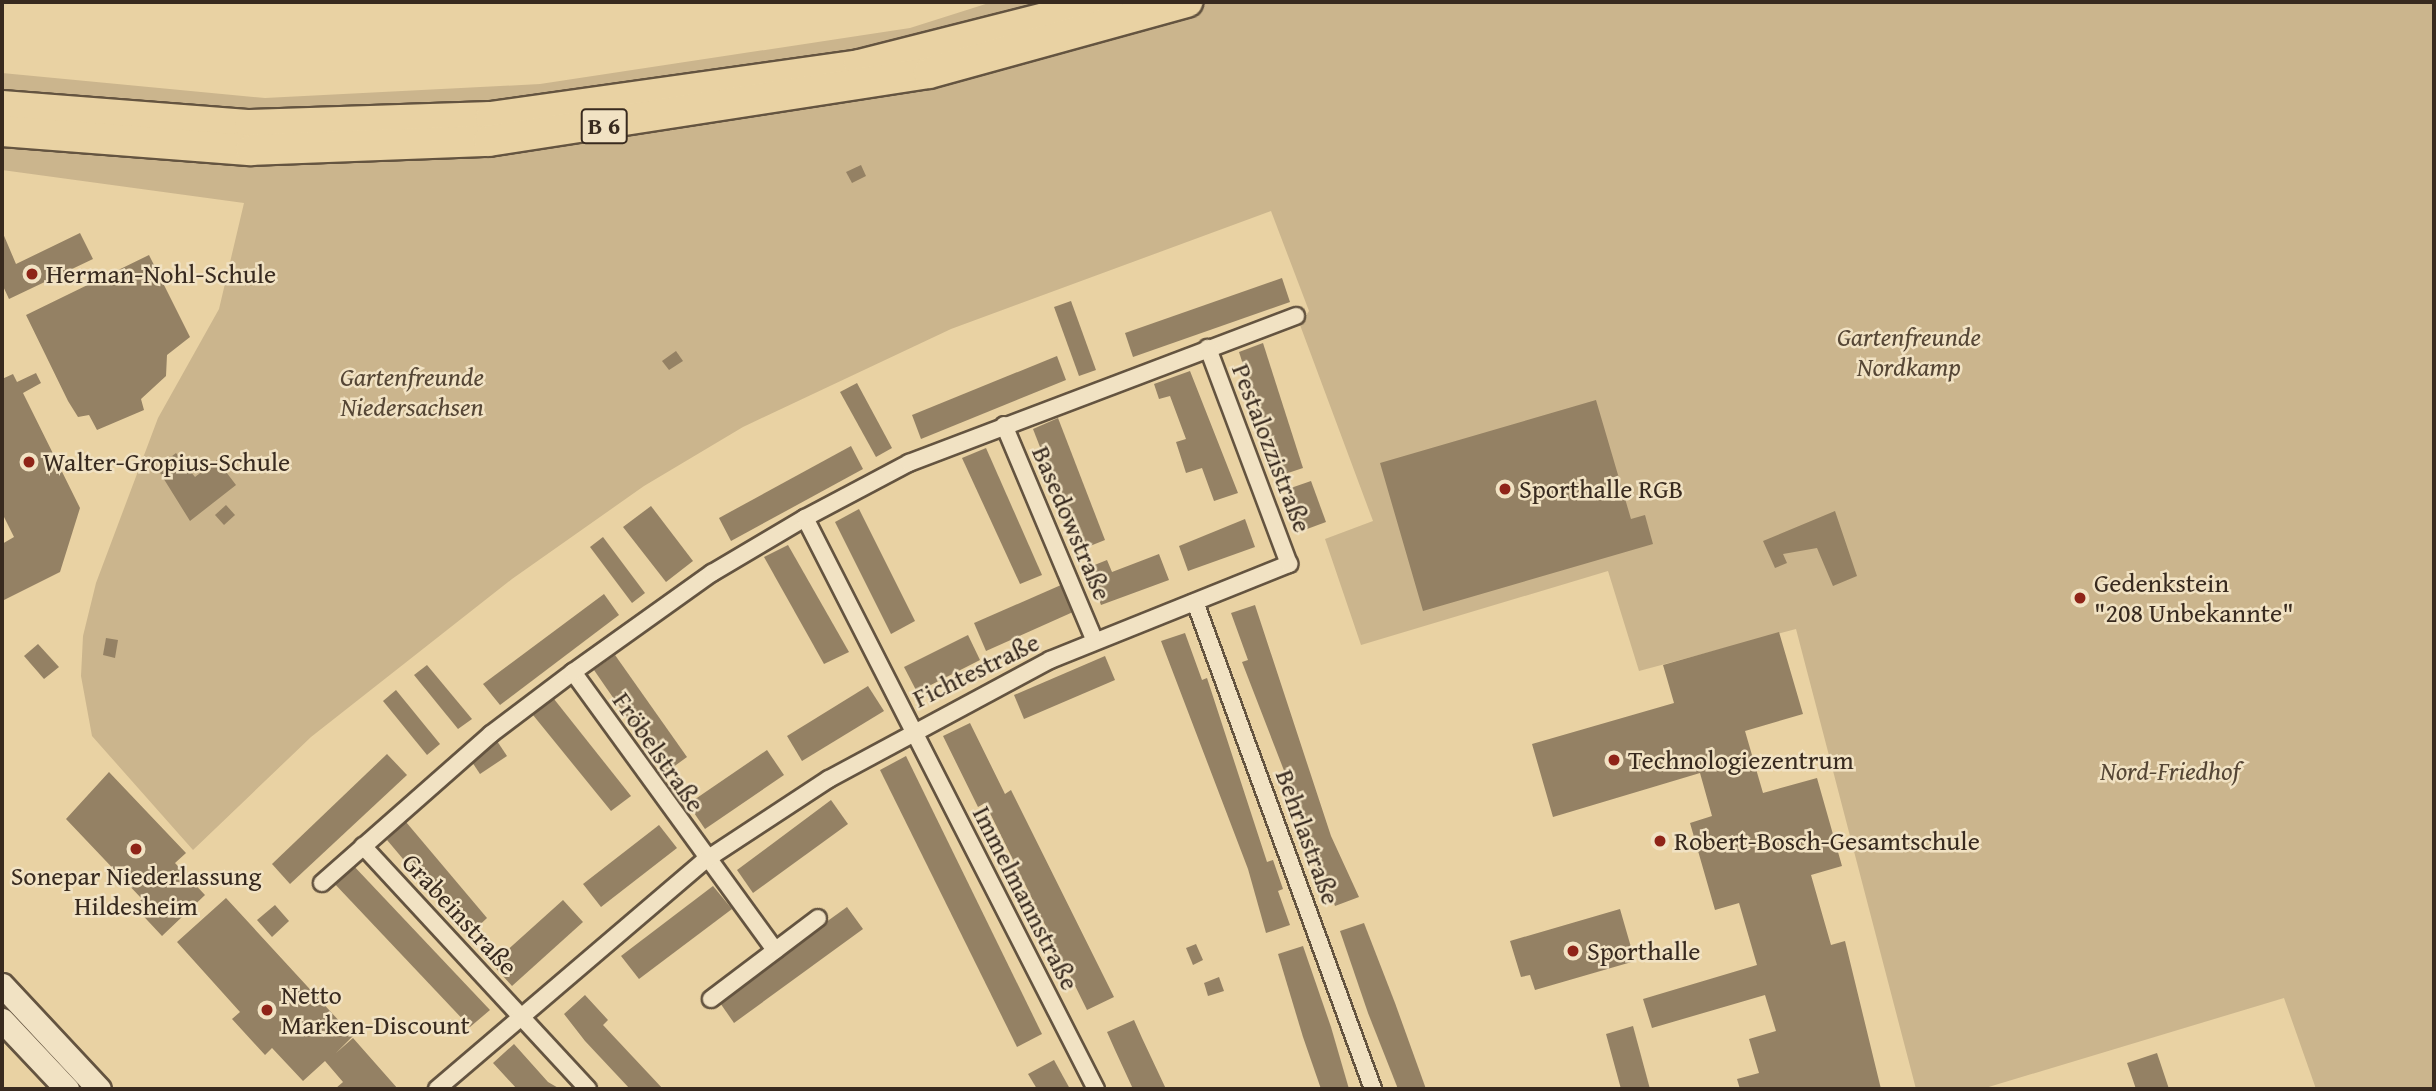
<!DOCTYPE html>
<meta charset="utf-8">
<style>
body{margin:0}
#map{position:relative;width:2436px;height:1091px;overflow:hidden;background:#e9d2a3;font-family:"Gentium Book Plus",serif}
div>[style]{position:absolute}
.green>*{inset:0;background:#cbb58d}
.building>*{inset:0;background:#948164}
.roads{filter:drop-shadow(2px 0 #645440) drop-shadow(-2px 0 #645440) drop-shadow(0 2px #645440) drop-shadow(0 -2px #645440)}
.street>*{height:16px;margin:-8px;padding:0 8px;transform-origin:8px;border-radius:8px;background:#f1e2c3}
.secondary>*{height:23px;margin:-11.5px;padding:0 11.5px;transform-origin:11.5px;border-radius:11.5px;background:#f1e2c3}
.highway>*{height:30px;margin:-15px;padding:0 15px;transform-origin:15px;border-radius:15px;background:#e9d2a3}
.dots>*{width:19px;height:19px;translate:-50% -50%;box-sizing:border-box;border:4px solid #f1e2c3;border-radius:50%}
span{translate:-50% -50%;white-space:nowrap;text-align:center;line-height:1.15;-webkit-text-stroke:5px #f1e2c3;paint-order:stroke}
.shield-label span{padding:2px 5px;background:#f1e2c3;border:2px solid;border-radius:5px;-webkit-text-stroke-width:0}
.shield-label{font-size:24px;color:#382a1f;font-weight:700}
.poi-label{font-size:26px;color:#382a1f}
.left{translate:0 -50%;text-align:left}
.park-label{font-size:26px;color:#554635;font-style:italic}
.street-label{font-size:26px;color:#382a1f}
.frame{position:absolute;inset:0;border:4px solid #382a1f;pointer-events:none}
</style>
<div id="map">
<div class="green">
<i style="clip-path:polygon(992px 2px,2434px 2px,2434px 1089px,2316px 1089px,2284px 998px,1982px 1089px,1916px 1089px,1796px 629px,1639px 671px,1608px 571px,1361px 645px,1325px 539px,1373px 521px,1300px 325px,1309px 311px,1271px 211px,951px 329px,743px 427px,644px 486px,512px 579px,311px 737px,193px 850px,92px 736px,81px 676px,83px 636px,96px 583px,158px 418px,219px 309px,244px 203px,2px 170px,2px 73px,265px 98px,540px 84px,910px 28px)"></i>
</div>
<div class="building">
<i style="clip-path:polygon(861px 165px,866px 176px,852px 183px,846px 172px)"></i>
<i style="clip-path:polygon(2px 231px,16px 264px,80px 233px,93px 259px,9px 299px,2px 284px)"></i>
<i style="clip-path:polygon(149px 255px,190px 337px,167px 355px,166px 376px,141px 399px,144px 410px,97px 430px,89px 415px,78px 417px,68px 401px,26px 315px)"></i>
<i style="clip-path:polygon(1282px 278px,1290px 302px,1133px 357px,1125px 333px)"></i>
<i style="clip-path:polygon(1071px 301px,1096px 370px,1079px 376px,1054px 307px)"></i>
<i style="clip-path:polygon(1263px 343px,1303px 468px,1279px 476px,1239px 352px)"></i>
<i style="clip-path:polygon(676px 351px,683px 361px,669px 370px,662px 361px)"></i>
<i style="clip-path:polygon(1057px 356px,1066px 380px,921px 439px,912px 415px)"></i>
<i style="clip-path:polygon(1190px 371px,1238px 493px,1214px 501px,1202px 468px,1186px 473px,1176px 442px,1186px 439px,1170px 396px,1159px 399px,1154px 384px)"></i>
<i style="clip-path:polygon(36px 373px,41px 383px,23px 393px,80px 508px,60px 572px,2px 601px,2px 544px,14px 537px,2px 513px,2px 379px,13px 374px,17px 382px)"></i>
<i style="clip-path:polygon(857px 383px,892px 448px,876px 457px,840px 392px)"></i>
<i style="clip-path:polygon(1596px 400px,1631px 519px,1645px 515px,1653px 544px,1423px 611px,1380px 463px)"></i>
<i style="clip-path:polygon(1058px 418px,1105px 540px,1080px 550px,1033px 429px)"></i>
<i style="clip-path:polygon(851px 446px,863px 469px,731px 541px,719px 518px)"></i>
<i style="clip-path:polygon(986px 448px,1042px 575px,1020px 584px,962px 458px)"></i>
<i style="clip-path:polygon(176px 453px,195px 477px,217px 460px,236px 485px,190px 521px,157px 468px)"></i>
<i style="clip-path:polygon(1311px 481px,1326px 522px,1299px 532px,1285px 490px)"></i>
<i style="clip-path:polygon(226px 505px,235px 515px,224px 525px,215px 515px)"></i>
<i style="clip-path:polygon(651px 506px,693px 561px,666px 582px,623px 527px)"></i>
<i style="clip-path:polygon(859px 509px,915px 621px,891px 634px,835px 522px)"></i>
<i style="clip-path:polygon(1835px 511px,1857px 576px,1833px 586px,1817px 548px,1783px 554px,1787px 563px,1775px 568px,1763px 541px)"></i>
<i style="clip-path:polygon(1245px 519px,1255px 547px,1188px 571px,1179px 546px)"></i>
<i style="clip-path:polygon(603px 537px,645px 593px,632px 603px,590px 547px)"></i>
<i style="clip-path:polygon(788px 545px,849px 652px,824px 664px,764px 557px)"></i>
<i style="clip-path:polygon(1159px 554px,1169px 580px,1101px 605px,1087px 568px,1107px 560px,1112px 572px)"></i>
<i style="clip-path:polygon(1061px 585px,1073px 612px,986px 651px,974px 623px)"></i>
<i style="clip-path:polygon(604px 594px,619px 615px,500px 705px,483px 684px)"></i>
<i style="clip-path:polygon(1255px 605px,1331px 836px,1359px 897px,1335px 906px,1322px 872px,1317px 874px,1307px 845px,1312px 843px,1242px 662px,1248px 660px,1231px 613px)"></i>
<i style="clip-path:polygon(1779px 632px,1803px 714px,1745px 731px,1763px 793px,1817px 778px,1842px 866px,1811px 875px,1831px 945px,1845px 941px,1881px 1089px,1740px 1089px,1737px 1079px,1759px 1073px,1749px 1039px,1776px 1031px,1765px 995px,1652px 1028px,1643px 999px,1757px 965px,1739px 903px,1715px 910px,1690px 823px,1712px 816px,1700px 773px,1553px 817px,1532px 744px,1674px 703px,1663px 665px)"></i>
<i style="clip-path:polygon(1185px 633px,1202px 680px,1207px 678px,1267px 862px,1273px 860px,1283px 889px,1278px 891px,1290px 925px,1266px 933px,1248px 869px,1161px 641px)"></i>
<i style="clip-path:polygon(968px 635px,980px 660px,917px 692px,904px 667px)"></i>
<i style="clip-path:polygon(106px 638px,118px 640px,115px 658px,103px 655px)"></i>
<i style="clip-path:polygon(38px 644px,59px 667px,44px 679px,24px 656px)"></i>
<i style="clip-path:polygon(615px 655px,687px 757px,665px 773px,594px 670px)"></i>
<i style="clip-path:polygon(1105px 656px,1115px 680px,1024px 719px,1014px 695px)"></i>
<i style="clip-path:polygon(427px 665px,472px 719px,458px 729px,414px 675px)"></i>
<i style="clip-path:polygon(868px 686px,884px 711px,802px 761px,787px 736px)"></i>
<i style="clip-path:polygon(396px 690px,440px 744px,427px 755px,383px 701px)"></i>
<i style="clip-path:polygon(554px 699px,631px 796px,611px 811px,533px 715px)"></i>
<i style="clip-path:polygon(970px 723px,1005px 794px,1011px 790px,1114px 997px,1087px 1010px,985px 803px,978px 807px,943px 736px)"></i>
<i style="clip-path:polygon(497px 741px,507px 756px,480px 774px,470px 759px)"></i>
<i style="clip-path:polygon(767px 750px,784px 775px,705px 829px,688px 804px)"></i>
<i style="clip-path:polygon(387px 754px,407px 775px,290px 884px,272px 864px)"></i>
<i style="clip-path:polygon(906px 756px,1042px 1034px,1017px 1047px,880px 770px)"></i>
<i style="clip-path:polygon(109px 772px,186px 853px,175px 863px,205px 895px,162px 936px,134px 906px,142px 899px,66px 819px)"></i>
<i style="clip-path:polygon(831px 800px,848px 824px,753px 893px,737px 870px)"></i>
<i style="clip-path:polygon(406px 822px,487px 918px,468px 936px,387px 840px)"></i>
<i style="clip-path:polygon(659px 825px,677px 848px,601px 907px,583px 884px)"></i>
<i style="clip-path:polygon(351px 863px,490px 1010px,470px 1027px,332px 881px)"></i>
<i style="clip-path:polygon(713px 886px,732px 909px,639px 979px,621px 956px)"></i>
<i style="clip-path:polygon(226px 898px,353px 1036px,336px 1053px,353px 1038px,398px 1089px,335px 1089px,343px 1082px,325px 1061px,303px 1081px,272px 1048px,265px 1055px,232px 1019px,240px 1012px,177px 942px)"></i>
<i style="clip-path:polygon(563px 900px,583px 922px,512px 986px,492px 964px)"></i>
<i style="clip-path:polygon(275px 905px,289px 921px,272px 937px,257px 920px)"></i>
<i style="clip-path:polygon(847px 907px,863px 929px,734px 1023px,718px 1000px)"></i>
<i style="clip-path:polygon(1620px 909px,1635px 961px,1535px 990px,1530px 975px,1521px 977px,1510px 941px)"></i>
<i style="clip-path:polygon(1364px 923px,1395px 1003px,1426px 1089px,1398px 1089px,1368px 1013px,1340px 931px)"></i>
<i style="clip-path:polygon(1196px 944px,1203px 960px,1193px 965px,1186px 948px)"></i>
<i style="clip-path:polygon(1303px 946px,1331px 1027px,1349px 1089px,1321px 1089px,1303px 1037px,1278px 954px)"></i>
<i style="clip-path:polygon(1219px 977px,1224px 991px,1208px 996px,1204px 983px)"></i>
<i style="clip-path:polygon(585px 995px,608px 1020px,603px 1025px,663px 1089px,630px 1089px,585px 1041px,564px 1014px)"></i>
<i style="clip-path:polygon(1134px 1020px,1142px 1038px,1166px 1089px,1133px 1089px,1115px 1050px,1107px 1032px)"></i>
<i style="clip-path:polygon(1633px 1026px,1650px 1089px,1621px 1089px,1606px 1034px)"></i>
<i style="clip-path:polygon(514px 1044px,548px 1082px,560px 1089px,517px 1089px,493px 1063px)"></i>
<i style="clip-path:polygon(2157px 1053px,2169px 1089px,2136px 1089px,2127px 1063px)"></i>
<i style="clip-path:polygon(1054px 1060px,1070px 1089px,1037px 1089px,1028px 1074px)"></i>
</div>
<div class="roads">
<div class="street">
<i style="left:1004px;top:425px;width:234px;rotate:67.2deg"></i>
<i style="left:805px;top:518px;width:641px;rotate:63deg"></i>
<i style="left:1195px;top:602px;width:519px;rotate:69.92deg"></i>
<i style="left:573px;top:672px;width:344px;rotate:54deg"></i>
<i style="left:363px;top:846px;width:331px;rotate:47.2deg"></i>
<i style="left:322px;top:883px;width:225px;rotate:-41.4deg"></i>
<i style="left:491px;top:734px;width:103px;rotate:-37.1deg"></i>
<i style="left:573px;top:672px;width:171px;rotate:-35.5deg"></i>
<i style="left:712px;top:573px;width:108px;rotate:-30.6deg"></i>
<i style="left:805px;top:518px;width:118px;rotate:-27.9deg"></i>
<i style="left:909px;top:463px;width:414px;rotate:-20.8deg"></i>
<i style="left:711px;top:999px;width:134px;rotate:-37.1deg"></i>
<i style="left:437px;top:1089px;width:351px;rotate:-40.5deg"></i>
<i style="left:704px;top:861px;width:149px;rotate:-33.3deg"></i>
<i style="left:829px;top:779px;width:251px;rotate:-28.3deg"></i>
<i style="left:1050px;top:660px;width:258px;rotate:-21.9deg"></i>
<i style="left:1289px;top:564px;width:231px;rotate:-110.6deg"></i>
</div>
<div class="secondary">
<i style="left:2px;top:985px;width:142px;rotate:47deg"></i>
<i style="left:2px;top:1020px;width:95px;rotate:46.7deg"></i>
</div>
<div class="highway">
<i style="left:2px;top:106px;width:249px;rotate:4.4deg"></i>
<i style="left:250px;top:125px;width:241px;rotate:-1.9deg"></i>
<i style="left:491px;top:117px;width:372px;rotate:-8deg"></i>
<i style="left:859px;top:65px;width:257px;rotate:-14.2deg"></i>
<i style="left:2px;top:131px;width:250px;rotate:4.4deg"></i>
<i style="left:251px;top:150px;width:238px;rotate:-2.2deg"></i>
<i style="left:489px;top:141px;width:445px;rotate:-8.8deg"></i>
<i style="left:929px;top:73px;width:268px;rotate:-15.4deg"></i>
</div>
</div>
<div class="dots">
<i style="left:32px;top:274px;background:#8f2418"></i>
<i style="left:29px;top:462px;background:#8f2418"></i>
<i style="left:1505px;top:489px;background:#8f2418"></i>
<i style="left:2080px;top:598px;background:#8f2418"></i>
<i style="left:1614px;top:760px;background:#8f2418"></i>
<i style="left:1660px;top:841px;background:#8f2418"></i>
<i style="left:136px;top:849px;background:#8f2418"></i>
<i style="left:1573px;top:951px;background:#8f2418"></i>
<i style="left:267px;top:1010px;background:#8f2418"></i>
</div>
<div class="shield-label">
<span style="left:604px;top:126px">B 6</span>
</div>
<div class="poi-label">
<span class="left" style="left:46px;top:274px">Herman-Nohl-Schule</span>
<span class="left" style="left:43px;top:462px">Walter-Gropius-Schule</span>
<span class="left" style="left:1519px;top:489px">Sporthalle RGB</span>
<span class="left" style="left:2094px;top:598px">Gedenkstein<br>"208 Unbekannte"</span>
<span class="left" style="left:1628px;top:760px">Technologiezentrum</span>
<span class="left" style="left:1674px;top:841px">Robert-Bosch-Gesamtschule</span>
<span style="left:136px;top:891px">Sonepar Niederlassung<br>Hildesheim</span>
<span class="left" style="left:1587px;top:951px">Sporthalle</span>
<span class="left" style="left:281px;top:1010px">Netto<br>Marken-Discount</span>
</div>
<div class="park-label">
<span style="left:1909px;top:352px">Gartenfreunde<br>Nordkamp</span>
<span style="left:412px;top:392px">Gartenfreunde<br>Niedersachsen</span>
<span style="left:2170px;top:771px">Nord-Friedhof</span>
</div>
<div class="street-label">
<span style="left:1272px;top:448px;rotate:69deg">Pestalozzistraße</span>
<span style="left:1072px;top:523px;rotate:67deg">Basedowstraße</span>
<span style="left:976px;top:670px;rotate:-26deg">Fichtestraße</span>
<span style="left:659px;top:752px;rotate:55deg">Fröbelstraße</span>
<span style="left:1308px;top:837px;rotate:70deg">Behrlastraße</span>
<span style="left:1026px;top:898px;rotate:63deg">Immelmannstraße</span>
<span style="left:460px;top:914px;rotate:47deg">Grabeinstraße</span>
</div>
<div class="frame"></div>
</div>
